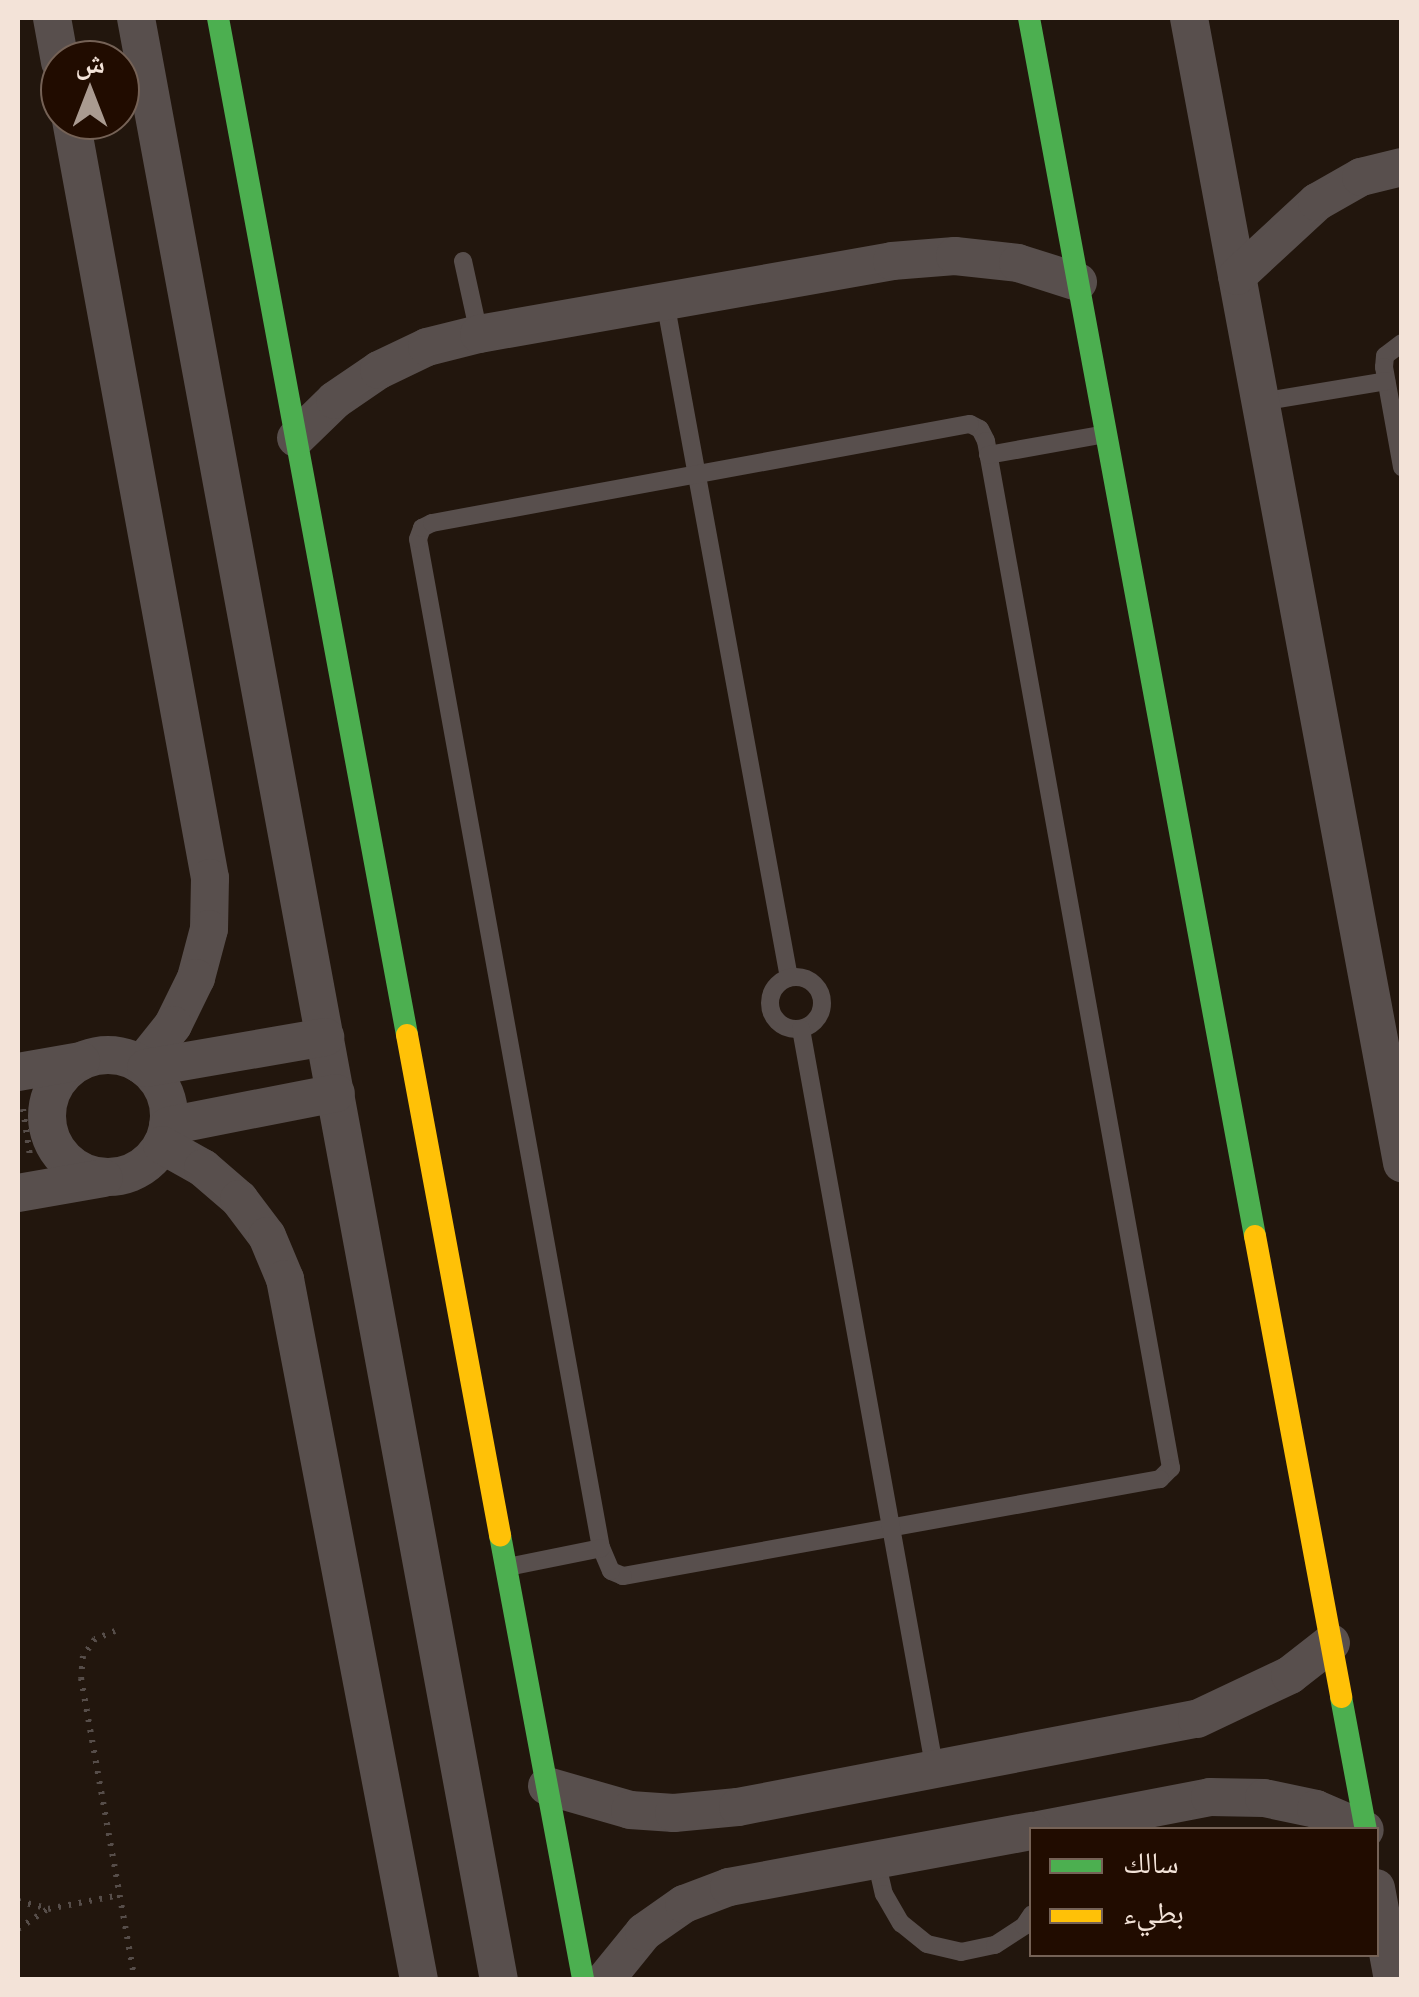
<!DOCTYPE html>
<meta charset="utf-8">
<style>
body{margin:0}
#map{position:relative;width:1419px;height:1997px;overflow:hidden;background:#22160d;font-family:Manrope,"Noto Naskh Arabic",sans-serif}
div>[style]{position:absolute}
.path>*{height:6px;margin-top:-3px;transform-origin:0;background:repeating-linear-gradient(90deg,#564d49 0 2.5px,transparent 0 10.5px)}
.lane>*{height:18px;margin:-9px;padding:0 9px;transform-origin:9px;border-radius:9px;background:#584f4d}
.lane>.ring{margin:-9px;padding:0;box-sizing:content-box;background:none;border:18px solid #584f4d;border-radius:50%}
.street>*{height:38px;margin:-19px;padding:0 19px;transform-origin:19px;border-radius:19px;background:#584f4d}
.street>.ring{margin:-19px;padding:0;box-sizing:content-box;background:none;border:38px solid #584f4d;border-radius:50%}
.fast>*{height:22px;margin:-11px;padding:0 11px;transform-origin:11px;border-radius:11px;background:#4caf50}
.slow>*{height:22px;margin:-11px;padding:0 11px;transform-origin:11px;border-radius:11px;background:#ffc107}
span{translate:-50% -50%;white-space:nowrap;text-align:center;line-height:1.15;-webkit-text-stroke:10px #210c00;paint-order:stroke}
.frame{position:absolute;inset:0;border:20px solid #f3e3d8;pointer-events:none}
.legend{position:absolute;left:1029px;top:1827px;width:350px;height:130px;box-sizing:border-box;background:#210c00;border:2px solid #756256;margin:0;padding:12px 18px;list-style:none;font-size:30px;color:#f3e3d8}
.legend li{display:flex;align-items:center;gap:20px;height:50px}
.legend b{width:50px;border:2px solid #756256}
.north{position:absolute;left:40px;top:40px;width:100px;height:100px;box-sizing:border-box;background:#210c00;border:2px solid #756256;border-radius:50%;rotate:0deg;font-size:28px;font-weight:700;line-height:40px;text-align:center;color:#f3e3d8}
.north::after{content:'';display:block;margin:auto;width:35px;height:45px;background:#aa9b91;clip-path:polygon(50% 0,100% 100%,50% 72%,0 100%)}
</style>
<div id="map">
<div class="path">
<i style="left:23px;top:1109px;width:48px;rotate:81.5deg"></i>
<i style="left:115px;top:1631px;width:22px;rotate:158deg"></i>
<i style="left:95px;top:1639px;width:21px;rotate:125deg"></i>
<i style="left:83px;top:1656px;width:22px;rotate:95deg"></i>
<i style="left:81px;top:1678px;width:307px;rotate:79.9deg"></i>
<i style="left:18px;top:1901px;width:29px;rotate:14deg"></i>
<i style="left:18px;top:1929px;width:36px;rotate:-34deg"></i>
<i style="left:48px;top:1909px;width:73px;rotate:-11deg"></i>
</div>
<div class="lane">
<i style="left:463px;top:261px;width:75px;rotate:77.6deg"></i>
<i style="left:665px;top:301px;width:688px;rotate:79.62deg"></i>
<i style="left:1402px;top:343px;width:21px;rotate:143deg"></i>
<i style="left:1385px;top:356px;width:11px;rotate:95deg"></i>
<i style="left:1384px;top:367px;width:102px;rotate:79.8deg"></i>
<i style="left:1261px;top:402px;width:127px;rotate:-9.5deg"></i>
<i style="left:970px;top:424px;width:11px;rotate:27deg"></i>
<i style="left:980px;top:429px;width:13px;rotate:63deg"></i>
<i style="left:986px;top:441px;width:1044px;rotate:79.79deg"></i>
<i style="left:1171px;top:1468px;width:16px;rotate:135deg"></i>
<i style="left:1160px;top:1479px;width:546px;rotate:169.76deg"></i>
<i style="left:623px;top:1576px;width:13px;rotate:-157deg"></i>
<i style="left:611px;top:1571px;width:25px;rotate:-113deg"></i>
<i style="left:601px;top:1548px;width:1025px;rotate:-100.28deg"></i>
<i style="left:418px;top:539px;width:12px;rotate:-70deg"></i>
<i style="left:422px;top:528px;width:11px;rotate:-27deg"></i>
<i style="left:432px;top:523px;width:547px;rotate:-10.43deg"></i>
<i style="left:988px;top:455px;width:114px;rotate:-10.1deg"></i>
<i class="ring" style="left:770px;top:977px;width:34px;height:34px"></i>
<i style="left:801px;top:1029px;width:754px;rotate:79.76deg"></i>
<i style="left:508px;top:1567px;width:95px;rotate:-11.5deg"></i>
<i style="left:876px;top:1860px;width:35px;rotate:77deg"></i>
<i style="left:884px;top:1894px;width:34px;rotate:60deg"></i>
<i style="left:901px;top:1923px;width:33px;rotate:39deg"></i>
<i style="left:927px;top:1944px;width:35px;rotate:13deg"></i>
<i style="left:961px;top:1952px;width:35px;rotate:-12deg"></i>
<i style="left:995px;top:1945px;width:35px;rotate:-33deg"></i>
<i style="left:1024px;top:1926px;width:14px;rotate:-56deg"></i>
</div>
<div class="street">
<i style="left:52px;top:18px;width:45px;rotate:79.7deg"></i>
<i style="left:136px;top:18px;width:1995px;rotate:79.52deg"></i>
<i style="left:1189px;top:18px;width:1165px;rotate:79.46deg"></i>
<i style="left:71px;top:120px;width:771px;rotate:79.61deg"></i>
<i style="left:210px;top:878px;width:51px;rotate:91.1deg"></i>
<i style="left:209px;top:929px;width:51px;rotate:104.9deg"></i>
<i style="left:196px;top:978px;width:52px;rotate:116.1deg"></i>
<i style="left:173px;top:1025px;width:51px;rotate:128.7deg"></i>
<i style="left:1237px;top:276px;width:109px;rotate:-42.8deg"></i>
<i style="left:1317px;top:202px;width:51px;rotate:-29.6deg"></i>
<i style="left:1361px;top:177px;width:42px;rotate:-13.7deg"></i>
<i style="left:296px;top:438px;width:54px;rotate:-44.3deg"></i>
<i style="left:335px;top:400px;width:53px;rotate:-34.3deg"></i>
<i style="left:379px;top:370px;width:53px;rotate:-25.6deg"></i>
<i style="left:427px;top:347px;width:54px;rotate:-14deg"></i>
<i style="left:479px;top:334px;width:419px;rotate:-10deg"></i>
<i style="left:892px;top:261px;width:63px;rotate:-4.5deg"></i>
<i style="left:955px;top:256px;width:63px;rotate:6.3deg"></i>
<i style="left:1018px;top:263px;width:63px;rotate:17.6deg"></i>
<i class="ring" style="left:47px;top:1055px;width:84px;height:84px"></i>
<i style="left:146px;top:1068px;width:182px;rotate:-9.8deg"></i>
<i style="left:18px;top:1072px;width:64px;rotate:-9.9deg"></i>
<i style="left:168px;top:1126px;width:171px;rotate:-11.1deg"></i>
<i style="left:162px;top:1145px;width:47px;rotate:29.3deg"></i>
<i style="left:203px;top:1168px;width:48px;rotate:40.7deg"></i>
<i style="left:239px;top:1199px;width:46px;rotate:52.9deg"></i>
<i style="left:267px;top:1236px;width:47px;rotate:67.3deg"></i>
<i style="left:285px;top:1279px;width:714px;rotate:79.18deg"></i>
<i style="left:18px;top:1193px;width:87px;rotate:-9.9deg"></i>
<i style="left:547px;top:1786px;width:86px;rotate:16.1deg"></i>
<i style="left:630px;top:1810px;width:44px;rotate:3.9deg"></i>
<i style="left:674px;top:1813px;width:64px;rotate:-5.4deg"></i>
<i style="left:738px;top:1807px;width:467px;rotate:-10.9deg"></i>
<i style="left:1197px;top:1719px;width:103px;rotate:-25.3deg"></i>
<i style="left:1290px;top:1675px;width:52px;rotate:-38deg"></i>
<i style="left:1039px;top:1830px;width:174px;rotate:-10.9deg"></i>
<i style="left:1210px;top:1797px;width:54px;rotate:1.1deg"></i>
<i style="left:1264px;top:1798px;width:53px;rotate:11.9deg"></i>
<i style="left:1316px;top:1809px;width:53px;rotate:23.2deg"></i>
<i style="left:1376px;top:1888px;width:94px;rotate:79.5deg"></i>
<i style="left:605px;top:1980px;width:62px;rotate:-50.9deg"></i>
<i style="left:644px;top:1932px;width:49px;rotate:-35deg"></i>
<i style="left:684px;top:1904px;width:48px;rotate:-20.7deg"></i>
<i style="left:729px;top:1887px;width:308px;rotate:-10.5deg"></i>
</div>
<div class="fast">
<i style="left:218px;top:18px;width:1034px;rotate:79.47deg"></i>
<i style="left:1029px;top:18px;width:1239px;rotate:79.49deg"></i>
<i style="left:500px;top:1535px;width:453px;rotate:79.4deg"></i>
<i style="left:1341px;top:1697px;width:135px;rotate:79.4deg"></i>
</div>
<div class="slow">
<i style="left:407px;top:1035px;width:509px;rotate:79.46deg"></i>
<i style="left:1255px;top:1236px;width:469px;rotate:79.4deg"></i>
</div>
<div class="frame"></div>
<ul class="legend">
<li><b style="height:12px;background:#4caf50"></b>سالك</li>
<li><b style="height:12px;background:#ffc107"></b>بطيء</li>
</ul>
<div class="north">ش</div>
</div>
